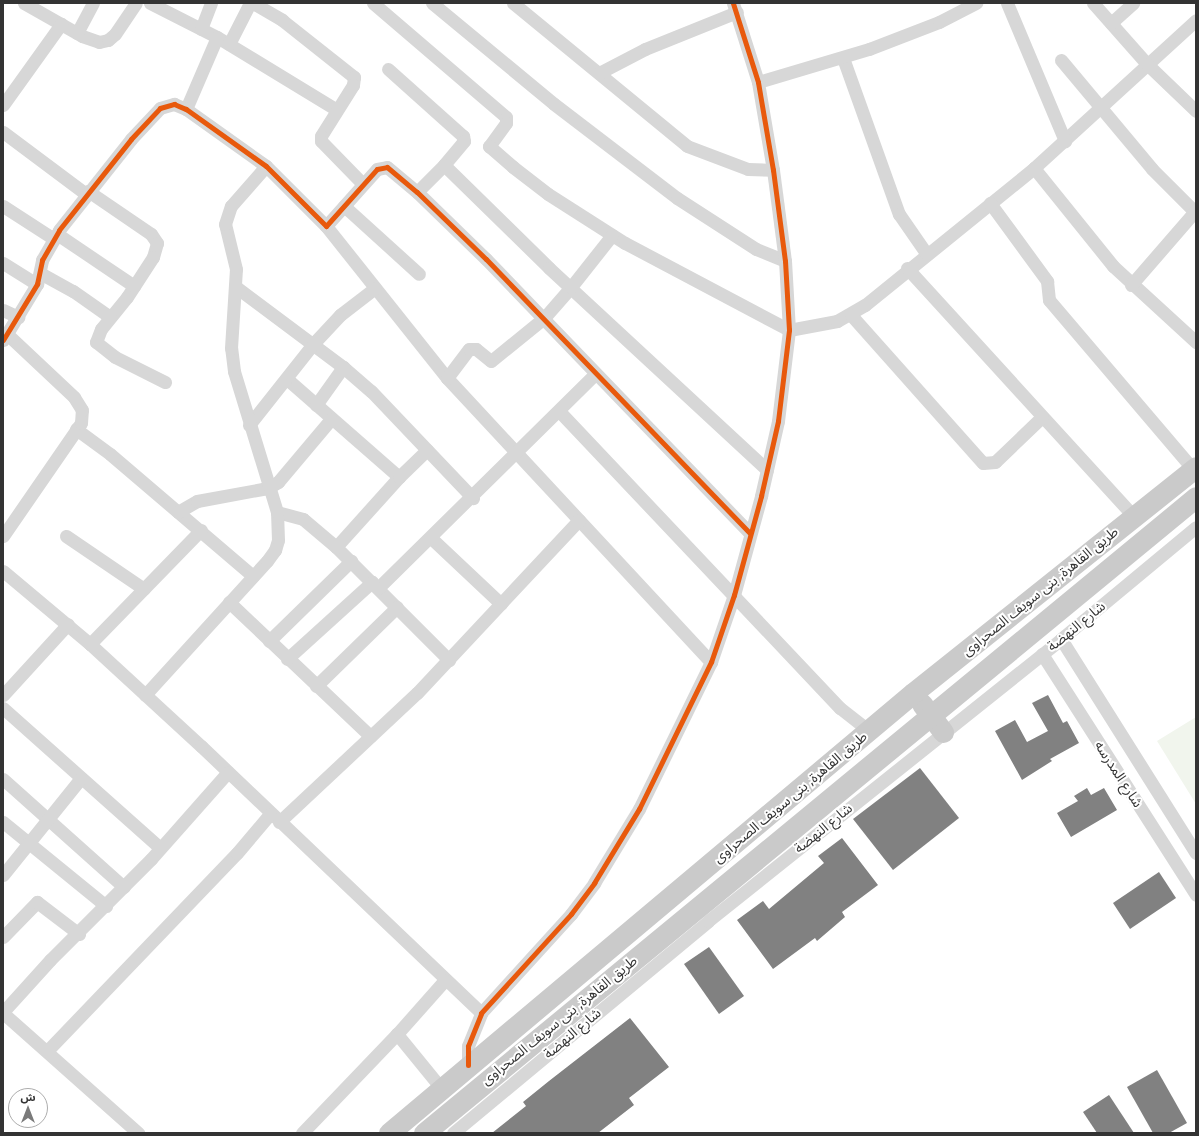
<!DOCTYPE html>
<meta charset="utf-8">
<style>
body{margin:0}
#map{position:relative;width:1199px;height:1136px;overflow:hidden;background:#fff;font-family:"Noto Sans","Noto Sans Arabic",sans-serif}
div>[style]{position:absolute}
.green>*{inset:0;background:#f1f5ed}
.building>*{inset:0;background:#818181}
.minor>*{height:13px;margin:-6.5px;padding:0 6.5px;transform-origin:6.5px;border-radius:6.5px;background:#d7d7d7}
.primary>*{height:21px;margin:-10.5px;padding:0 10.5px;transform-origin:10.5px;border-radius:10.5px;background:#cacaca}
.cycleway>*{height:5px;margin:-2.5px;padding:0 2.5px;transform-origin:2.5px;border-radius:2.5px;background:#e8590c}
span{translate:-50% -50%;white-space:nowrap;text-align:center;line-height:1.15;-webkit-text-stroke:4px #fff;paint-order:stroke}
.street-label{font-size:14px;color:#333}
.frame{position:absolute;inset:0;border:4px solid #333;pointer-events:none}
.north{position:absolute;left:8px;top:1088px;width:40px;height:40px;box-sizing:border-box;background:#fff;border:1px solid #adadad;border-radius:50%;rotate:0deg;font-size:11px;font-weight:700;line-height:16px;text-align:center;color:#333}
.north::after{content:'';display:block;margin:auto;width:14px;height:18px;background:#7a7a7a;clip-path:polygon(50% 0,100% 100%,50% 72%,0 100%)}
</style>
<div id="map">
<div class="green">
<i style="clip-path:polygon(1196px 717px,1196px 804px,1157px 741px)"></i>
</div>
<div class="building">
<i style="clip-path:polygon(1048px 695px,1063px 723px,1067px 721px,1079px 743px,1050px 759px,1052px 761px,1022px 780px,995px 731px,1015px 720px,1027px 742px,1048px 731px,1032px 703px)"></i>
<i style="clip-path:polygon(920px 768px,959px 818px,893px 870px,853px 819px)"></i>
<i style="clip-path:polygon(1087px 788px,1091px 795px,1104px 788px,1117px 810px,1071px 837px,1057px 813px,1078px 801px,1074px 796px)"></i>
<i style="clip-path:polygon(842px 838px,878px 885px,842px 912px,845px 917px,817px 941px,815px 938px,773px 969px,737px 920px,763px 901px,769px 909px,824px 863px,818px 856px)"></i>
<i style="clip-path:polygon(1159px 872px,1176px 898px,1130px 929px,1113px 903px)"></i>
<i style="clip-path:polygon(709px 947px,744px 996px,719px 1014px,684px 964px)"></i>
<i style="clip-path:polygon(630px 1018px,669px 1067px,629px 1098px,634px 1105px,598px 1133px,492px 1133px,526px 1106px,523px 1102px,549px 1081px)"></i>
<i style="clip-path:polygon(1157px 1070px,1187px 1123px,1169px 1133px,1153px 1133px,1127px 1087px)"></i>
<i style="clip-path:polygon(1109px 1095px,1134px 1133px,1097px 1133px,1083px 1112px)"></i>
</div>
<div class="minor">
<i style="left:24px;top:3px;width:67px;rotate:29.6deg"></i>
<i style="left:82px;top:36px;width:18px;rotate:19deg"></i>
<i style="left:99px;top:42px;width:9px;rotate:-13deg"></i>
<i style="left:108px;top:40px;width:9px;rotate:-41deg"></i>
<i style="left:115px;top:34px;width:37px;rotate:-56deg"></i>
<i style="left:150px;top:3px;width:75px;rotate:26.9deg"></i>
<i style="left:217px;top:37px;width:140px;rotate:31.3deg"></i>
<i style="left:253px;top:3px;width:34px;rotate:30deg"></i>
<i style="left:282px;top:20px;width:92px;rotate:38.4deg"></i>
<i style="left:354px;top:77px;width:8px;rotate:97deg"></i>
<i style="left:353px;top:85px;width:60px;rotate:122.1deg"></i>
<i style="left:321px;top:136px;width:5px;rotate:90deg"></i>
<i style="left:321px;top:141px;width:60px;rotate:45.7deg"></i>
<i style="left:373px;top:3px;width:175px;rotate:40.6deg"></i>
<i style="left:506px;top:117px;width:6px;rotate:90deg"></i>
<i style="left:506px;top:123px;width:29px;rotate:126deg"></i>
<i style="left:489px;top:146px;width:32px;rotate:41deg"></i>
<i style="left:513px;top:167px;width:44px;rotate:37.6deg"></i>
<i style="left:548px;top:194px;width:91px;rotate:32.5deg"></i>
<i style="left:625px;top:243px;width:186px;rotate:27.9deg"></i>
<i style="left:789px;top:330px;width:49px;rotate:-10.6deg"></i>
<i style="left:837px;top:321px;width:32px;rotate:-30deg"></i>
<i style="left:865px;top:305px;width:218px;rotate:-39deg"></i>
<i style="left:1034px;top:168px;width:219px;rotate:-42.4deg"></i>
<i style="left:432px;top:3px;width:158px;rotate:39.6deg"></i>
<i style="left:554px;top:104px;width:155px;rotate:37.4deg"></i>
<i style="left:677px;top:198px;width:94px;rotate:32.8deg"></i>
<i style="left:756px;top:249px;width:31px;rotate:22deg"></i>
<i style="left:513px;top:3px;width:225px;rotate:39.4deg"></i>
<i style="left:687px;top:146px;width:65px;rotate:20.7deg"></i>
<i style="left:748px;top:169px;width:25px;rotate:2deg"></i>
<i style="left:1007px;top:3px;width:150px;rotate:67.2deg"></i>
<i style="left:1093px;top:3px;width:81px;rotate:48.5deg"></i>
<i style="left:1147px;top:64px;width:68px;rotate:43.8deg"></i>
<i style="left:1111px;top:23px;width:30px;rotate:-42deg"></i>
<i style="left:201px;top:29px;width:28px;rotate:-69deg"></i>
<i style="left:77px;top:33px;width:34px;rotate:-62deg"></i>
<i style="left:229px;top:44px;width:46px;rotate:-62.9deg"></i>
<i style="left:843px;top:58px;width:166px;rotate:70.3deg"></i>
<i style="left:899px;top:214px;width:47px;rotate:55.3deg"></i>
<i style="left:1061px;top:60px;width:142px;rotate:50.1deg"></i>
<i style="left:1152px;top:169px;width:61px;rotate:45deg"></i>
<i style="left:388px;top:69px;width:101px;rotate:41.8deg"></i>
<i style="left:463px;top:136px;width:5px;rotate:79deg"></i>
<i style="left:464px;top:141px;width:31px;rotate:130deg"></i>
<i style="left:599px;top:73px;width:52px;rotate:-27.6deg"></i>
<i style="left:645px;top:49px;width:99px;rotate:-21.9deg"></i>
<i style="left:758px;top:82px;width:116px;rotate:-16.6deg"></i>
<i style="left:869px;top:49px;width:75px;rotate:-21.1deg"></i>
<i style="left:939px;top:22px;width:42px;rotate:-27.2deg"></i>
<i style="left:3px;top:105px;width:100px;rotate:-54.4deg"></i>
<i style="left:186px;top:109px;width:78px;rotate:-66.7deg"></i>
<i style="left:3px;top:132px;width:104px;rotate:36.8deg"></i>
<i style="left:1034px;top:168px;width:126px;rotate:51.1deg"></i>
<i style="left:1113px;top:266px;width:113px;rotate:42.5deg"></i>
<i style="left:88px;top:191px;width:76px;rotate:34.3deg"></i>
<i style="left:151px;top:234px;width:11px;rotate:56deg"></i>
<i style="left:157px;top:243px;width:15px;rotate:106deg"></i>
<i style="left:153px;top:257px;width:48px;rotate:123deg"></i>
<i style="left:127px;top:297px;width:41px;rotate:129.1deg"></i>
<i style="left:101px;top:329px;width:14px;rotate:111deg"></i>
<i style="left:96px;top:342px;width:24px;rotate:38deg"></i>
<i style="left:115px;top:357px;width:56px;rotate:26.6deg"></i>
<i style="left:417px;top:192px;width:38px;rotate:-45deg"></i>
<i style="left:444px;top:165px;width:147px;rotate:44.4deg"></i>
<i style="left:549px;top:268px;width:297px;rotate:42.8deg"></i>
<i style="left:990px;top:203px;width:97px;rotate:53.8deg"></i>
<i style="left:1047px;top:281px;width:19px;rotate:84deg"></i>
<i style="left:1049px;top:300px;width:222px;rotate:49.6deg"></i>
<i style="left:3px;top:206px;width:61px;rotate:32.9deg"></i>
<i style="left:344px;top:206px;width:101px;rotate:42.2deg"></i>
<i style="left:326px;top:226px;width:194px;rotate:51.5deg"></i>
<i style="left:447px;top:378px;width:388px;rotate:47.1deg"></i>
<i style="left:57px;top:234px;width:93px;rotate:34deg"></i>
<i style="left:3px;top:263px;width:40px;rotate:32deg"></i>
<i style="left:907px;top:268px;width:337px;rotate:47.6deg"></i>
<i style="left:40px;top:273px;width:38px;rotate:29deg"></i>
<i style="left:73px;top:291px;width:45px;rotate:35.1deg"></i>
<i style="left:1131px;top:285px;width:99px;rotate:-49.1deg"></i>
<i style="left:236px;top:287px;width:134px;rotate:36.8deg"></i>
<i style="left:343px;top:367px;width:37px;rotate:41deg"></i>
<i style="left:371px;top:391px;width:148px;rotate:46.4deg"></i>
<i style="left:3px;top:310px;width:17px;rotate:25deg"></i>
<i style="left:851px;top:315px;width:198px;rotate:48.3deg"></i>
<i style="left:983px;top:463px;width:12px;rotate:-5deg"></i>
<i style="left:995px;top:462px;width:65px;rotate:-43.8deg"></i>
<i style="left:3px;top:340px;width:66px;rotate:-58.7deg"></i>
<i style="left:37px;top:284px;width:25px;rotate:-78deg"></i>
<i style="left:42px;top:260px;width:34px;rotate:-60deg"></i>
<i style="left:59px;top:230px;width:116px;rotate:-51.6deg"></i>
<i style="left:131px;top:139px;width:42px;rotate:-46.9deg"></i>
<i style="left:160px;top:108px;width:15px;rotate:-16deg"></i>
<i style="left:174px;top:104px;width:13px;rotate:23deg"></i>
<i style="left:186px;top:109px;width:98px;rotate:35.5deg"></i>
<i style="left:266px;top:166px;width:85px;rotate:45deg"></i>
<i style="left:326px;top:226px;width:76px;rotate:-48.2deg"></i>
<i style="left:377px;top:169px;width:10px;rotate:-11deg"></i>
<i style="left:387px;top:167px;width:39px;rotate:40deg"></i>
<i style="left:417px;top:192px;width:96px;rotate:44.2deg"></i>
<i style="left:486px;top:259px;width:380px;rotate:46.1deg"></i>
<i style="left:447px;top:378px;width:36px;rotate:-53deg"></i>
<i style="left:469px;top:349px;width:7px"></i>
<i style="left:476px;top:349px;width:19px;rotate:39deg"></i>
<i style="left:491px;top:361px;width:68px;rotate:-39.1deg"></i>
<i style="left:544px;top:318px;width:41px;rotate:-48.9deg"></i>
<i style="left:571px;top:287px;width:66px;rotate:-51.7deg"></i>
<i style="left:287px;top:379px;width:149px;rotate:41.2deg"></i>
<i style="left:316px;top:405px;width:47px;rotate:-54.6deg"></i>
<i style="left:559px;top:411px;width:409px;rotate:46.6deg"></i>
<i style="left:840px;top:708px;width:37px;rotate:38deg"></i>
<i style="left:249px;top:425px;width:103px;rotate:-51.7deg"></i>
<i style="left:313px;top:344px;width:40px;rotate:-47deg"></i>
<i style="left:340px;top:315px;width:44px;rotate:-37.6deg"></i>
<i style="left:76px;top:429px;width:42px;rotate:36.3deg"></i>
<i style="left:110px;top:454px;width:188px;rotate:40.5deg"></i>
<i style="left:178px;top:512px;width:22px;rotate:-30deg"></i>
<i style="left:197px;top:501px;width:72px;rotate:-10.4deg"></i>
<i style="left:268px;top:488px;width:12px;rotate:-31deg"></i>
<i style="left:278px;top:482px;width:82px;rotate:-49.9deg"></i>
<i style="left:277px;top:512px;width:27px;rotate:15deg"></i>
<i style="left:303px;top:519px;width:43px;rotate:40.3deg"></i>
<i style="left:336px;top:547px;width:160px;rotate:45deg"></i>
<i style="left:3px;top:536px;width:137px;rotate:-55.4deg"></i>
<i style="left:81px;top:423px;width:13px;rotate:-86deg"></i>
<i style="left:82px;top:410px;width:15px;rotate:-122deg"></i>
<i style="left:74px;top:397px;width:92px;rotate:-136.8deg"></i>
<i style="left:66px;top:536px;width:94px;rotate:34.2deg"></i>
<i style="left:431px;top:538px;width:96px;rotate:43.3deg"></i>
<i style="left:336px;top:547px;width:94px;rotate:-48deg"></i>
<i style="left:399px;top:477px;width:39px;rotate:-44deg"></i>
<i style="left:3px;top:571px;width:114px;rotate:40deg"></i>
<i style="left:90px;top:644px;width:151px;rotate:42.6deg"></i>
<i style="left:201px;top:746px;width:387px;rotate:43.6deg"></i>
<i style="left:378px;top:588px;width:305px;rotate:-44.6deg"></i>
<i style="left:229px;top:602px;width:195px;rotate:43.5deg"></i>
<i style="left:1061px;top:639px;width:253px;rotate:57.8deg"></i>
<i style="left:269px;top:641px;width:115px;rotate:-44.3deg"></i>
<i style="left:90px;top:644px;width:159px;rotate:-45.8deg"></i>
<i style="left:1042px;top:654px;width:286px;rotate:57.4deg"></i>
<i style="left:287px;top:659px;width:115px;rotate:-42.2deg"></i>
<i style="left:316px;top:686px;width:113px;rotate:-44.3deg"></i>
<i style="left:3px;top:695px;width:96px;rotate:-47.5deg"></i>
<i style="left:145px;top:695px;width:181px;rotate:-47.7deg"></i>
<i style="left:267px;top:561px;width:14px;rotate:-54deg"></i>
<i style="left:275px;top:550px;width:10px;rotate:-73deg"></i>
<i style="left:278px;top:540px;width:28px;rotate:-92deg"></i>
<i style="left:277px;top:512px;width:147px;rotate:-107deg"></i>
<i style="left:234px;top:371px;width:23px;rotate:-97deg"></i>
<i style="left:231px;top:348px;width:79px;rotate:-86.4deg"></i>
<i style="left:236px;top:269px;width:46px;rotate:-103.7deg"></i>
<i style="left:225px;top:224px;width:19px;rotate:-72deg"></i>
<i style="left:231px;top:206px;width:53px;rotate:-48.8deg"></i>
<i style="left:3px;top:708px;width:210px;rotate:41.7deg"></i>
<i style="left:3px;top:779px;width:162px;rotate:41.8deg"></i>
<i style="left:3px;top:822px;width:133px;rotate:39.2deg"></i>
<i style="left:279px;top:822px;width:189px;rotate:-43.1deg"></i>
<i style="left:417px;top:693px;width:237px;rotate:-46.9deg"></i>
<i style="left:3px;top:875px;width:124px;rotate:-51.2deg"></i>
<i style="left:3px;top:937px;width:49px;rotate:-45.8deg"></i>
<i style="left:37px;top:902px;width:53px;rotate:37.3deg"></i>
<i style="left:3px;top:1012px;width:70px;rotate:-47.9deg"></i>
<i style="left:50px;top:960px;width:143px;rotate:-45deg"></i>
<i style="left:151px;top:859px;width:116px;rotate:-48.5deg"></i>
<i style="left:3px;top:1013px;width:181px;rotate:41.6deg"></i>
<i style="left:47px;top:1051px;width:274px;rotate:-46.2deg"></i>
<i style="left:237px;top:853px;width:51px;rotate:-49.8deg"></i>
<i style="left:468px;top:1065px;width:19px;rotate:-90deg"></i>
<i style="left:468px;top:1046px;width:35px;rotate:-68deg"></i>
<i style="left:481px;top:1013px;width:134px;rotate:-47.7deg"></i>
<i style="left:571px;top:914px;width:39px;rotate:-53deg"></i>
<i style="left:594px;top:883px;width:87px;rotate:-58.7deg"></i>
<i style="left:639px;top:809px;width:164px;rotate:-63.9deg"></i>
<i style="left:711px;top:662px;width:71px;rotate:-71.1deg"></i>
<i style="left:734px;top:595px;width:103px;rotate:-74.7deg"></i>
<i style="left:761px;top:496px;width:77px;rotate:-77.2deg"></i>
<i style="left:778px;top:421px;width:92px;rotate:-83.1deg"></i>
<i style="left:789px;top:330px;width:69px;rotate:-93.3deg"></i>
<i style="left:785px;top:261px;width:92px;rotate:-97.5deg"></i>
<i style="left:773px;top:170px;width:89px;rotate:-99.7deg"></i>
<i style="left:758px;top:82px;width:83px;rotate:-107.6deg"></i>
<i style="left:441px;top:1088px;width:70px;rotate:-129.2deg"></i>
<i style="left:397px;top:1034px;width:72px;rotate:-48.4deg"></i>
<i style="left:302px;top:1133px;width:137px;rotate:-46.2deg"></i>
<i style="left:453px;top:1133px;width:332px;rotate:-39.7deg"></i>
<i style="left:708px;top:921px;width:452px;rotate:-38.6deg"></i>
<i style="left:1061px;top:639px;width:175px;rotate:-39.7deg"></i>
</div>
<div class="primary">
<i style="left:922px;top:704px;width:35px;rotate:53deg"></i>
<i style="left:389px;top:1133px;width:684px;rotate:-40.02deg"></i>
<i style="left:913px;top:693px;width:362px;rotate:-38.6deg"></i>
<i style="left:424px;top:1133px;width:1000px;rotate:-39.48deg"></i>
</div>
<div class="cycleway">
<i style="left:3px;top:340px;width:66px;rotate:-58.7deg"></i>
<i style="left:37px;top:284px;width:25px;rotate:-78deg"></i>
<i style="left:42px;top:260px;width:34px;rotate:-60deg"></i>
<i style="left:59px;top:230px;width:116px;rotate:-51.6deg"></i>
<i style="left:131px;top:139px;width:42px;rotate:-46.9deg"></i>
<i style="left:160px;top:108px;width:15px;rotate:-16deg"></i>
<i style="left:174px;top:104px;width:13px;rotate:23deg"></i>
<i style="left:186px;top:109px;width:98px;rotate:35.5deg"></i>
<i style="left:266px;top:166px;width:85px;rotate:45deg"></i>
<i style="left:326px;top:226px;width:76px;rotate:-48.2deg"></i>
<i style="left:377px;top:169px;width:10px;rotate:-11deg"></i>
<i style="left:387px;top:167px;width:39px;rotate:40deg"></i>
<i style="left:417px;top:192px;width:96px;rotate:44.2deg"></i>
<i style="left:486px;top:259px;width:380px;rotate:46.1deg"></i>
<i style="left:468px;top:1065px;width:19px;rotate:-90deg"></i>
<i style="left:468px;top:1046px;width:35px;rotate:-68deg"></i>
<i style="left:481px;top:1013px;width:134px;rotate:-47.7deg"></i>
<i style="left:571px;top:914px;width:39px;rotate:-53deg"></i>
<i style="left:594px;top:883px;width:87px;rotate:-58.7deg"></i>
<i style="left:639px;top:809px;width:164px;rotate:-63.9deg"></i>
<i style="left:711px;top:662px;width:71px;rotate:-71.1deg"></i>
<i style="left:734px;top:595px;width:103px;rotate:-74.7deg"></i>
<i style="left:761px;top:496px;width:77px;rotate:-77.2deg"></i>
<i style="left:778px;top:421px;width:92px;rotate:-83.1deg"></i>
<i style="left:789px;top:330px;width:69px;rotate:-93.3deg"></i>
<i style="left:785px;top:261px;width:92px;rotate:-97.5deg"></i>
<i style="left:773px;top:170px;width:89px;rotate:-99.7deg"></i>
<i style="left:758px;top:82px;width:83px;rotate:-107.6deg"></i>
</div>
<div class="street-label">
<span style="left:1040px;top:591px;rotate:-39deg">طريق القاهرة, بنى سويف الصحراوى</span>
<span style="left:1076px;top:626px;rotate:-39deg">شارع النهضة</span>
<span style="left:1119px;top:774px;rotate:57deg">شارع المدرسه</span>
<span style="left:790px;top:797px;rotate:-40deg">طريق القاهرة, بنى سويف الصحراوى</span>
<span style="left:823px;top:828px;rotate:-39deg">شارع النهضة</span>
<span style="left:559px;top:1020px;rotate:-39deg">طريق القاهرة, بنى سويف الصحراوى</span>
<span style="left:572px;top:1033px;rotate:-40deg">شارع النهضة</span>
</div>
<div class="frame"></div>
<div class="north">ش</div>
</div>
